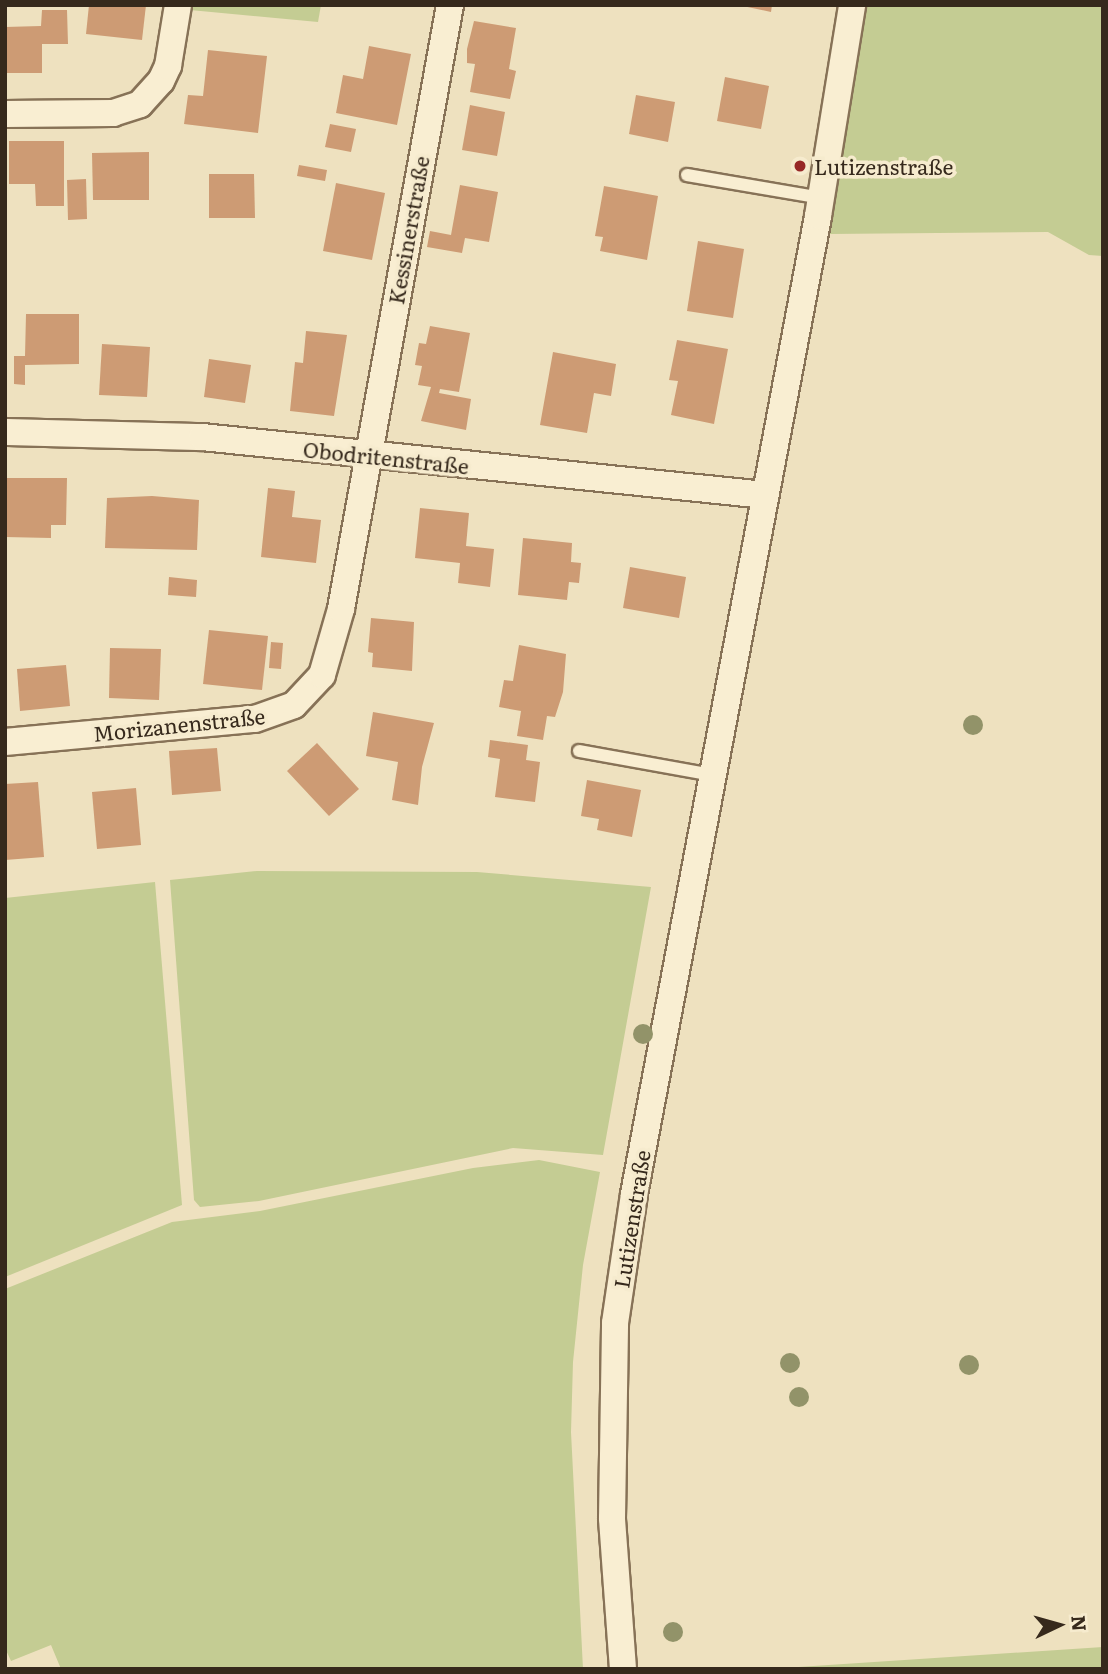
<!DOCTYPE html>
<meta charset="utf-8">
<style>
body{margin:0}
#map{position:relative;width:1108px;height:1674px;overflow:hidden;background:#eee1bf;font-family:Literata,serif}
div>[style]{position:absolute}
.green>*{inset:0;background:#c4cc93}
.building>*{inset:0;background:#cd9b74}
.roads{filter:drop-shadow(2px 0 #877257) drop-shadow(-2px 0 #877257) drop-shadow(0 2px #877257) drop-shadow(0 -2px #877257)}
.service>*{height:12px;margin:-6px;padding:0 6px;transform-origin:6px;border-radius:6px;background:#f9eed2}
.minor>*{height:26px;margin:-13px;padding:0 13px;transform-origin:13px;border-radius:13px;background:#f9eed2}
.trees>*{width:20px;height:20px;margin:-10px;border-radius:50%;background:#929369}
.dots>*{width:19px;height:19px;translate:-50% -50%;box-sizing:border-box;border:4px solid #f6ebce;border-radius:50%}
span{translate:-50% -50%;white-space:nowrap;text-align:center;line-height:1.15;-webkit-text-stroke:7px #f6ebce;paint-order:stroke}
.poi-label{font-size:21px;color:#36291c}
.left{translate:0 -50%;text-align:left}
.street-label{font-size:21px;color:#36291c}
.frame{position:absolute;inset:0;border:7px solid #36291c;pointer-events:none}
.north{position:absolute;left:1024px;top:1590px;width:70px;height:70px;-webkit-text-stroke:5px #f6ebce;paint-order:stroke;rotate:85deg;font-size:19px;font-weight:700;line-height:28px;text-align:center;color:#36291c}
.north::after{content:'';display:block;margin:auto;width:24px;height:32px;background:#36291c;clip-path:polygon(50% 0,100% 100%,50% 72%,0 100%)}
</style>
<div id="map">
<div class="green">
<i style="clip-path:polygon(191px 5px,321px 5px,318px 22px,190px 10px)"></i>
<i style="clip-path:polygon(864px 5px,1103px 5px,1103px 256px,1089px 255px,1048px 232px,829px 234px)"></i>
<i style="clip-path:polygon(257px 871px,477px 872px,651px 887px,603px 1155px,513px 1148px,259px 1201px,200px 1207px,194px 1200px,170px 880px)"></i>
<i style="clip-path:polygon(155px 882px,182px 1205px,5px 1277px,5px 898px)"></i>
<i style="clip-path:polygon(539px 1160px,600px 1172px,583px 1265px,573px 1362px,571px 1432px,583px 1669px,61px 1669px,51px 1645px,11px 1661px,5px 1648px,5px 1289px,172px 1222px,260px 1211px,473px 1168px)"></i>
<i style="clip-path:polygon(1103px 1647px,1103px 1669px,768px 1669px)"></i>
</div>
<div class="building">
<i style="clip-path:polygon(89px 5px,146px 5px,142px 40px,86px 34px)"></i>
<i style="clip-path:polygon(738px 5px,772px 5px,771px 12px)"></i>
<i style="clip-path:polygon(42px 10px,67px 10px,68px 44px,42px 44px,42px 73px,5px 73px,5px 27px,41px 26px)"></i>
<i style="clip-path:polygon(474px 21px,516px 28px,509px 69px,516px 71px,510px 99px,470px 92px,475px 64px,467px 63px,467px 49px)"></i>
<i style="clip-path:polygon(369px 46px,411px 54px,397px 125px,336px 113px,343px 75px,363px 79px)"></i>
<i style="clip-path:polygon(208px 50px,267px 56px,258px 133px,184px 124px,188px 95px,203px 96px)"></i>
<i style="clip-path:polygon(725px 77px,769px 86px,761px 129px,717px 121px)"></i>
<i style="clip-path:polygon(636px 95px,675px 102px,668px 142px,629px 134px)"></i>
<i style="clip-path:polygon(470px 105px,505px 112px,497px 156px,462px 150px)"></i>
<i style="clip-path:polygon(330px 124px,356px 129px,351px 152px,325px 147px)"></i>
<i style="clip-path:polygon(9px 141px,64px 141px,64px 206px,36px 206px,35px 184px,9px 184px)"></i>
<i style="clip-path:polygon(149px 152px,149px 200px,93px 200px,92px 153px)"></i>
<i style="clip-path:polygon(299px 165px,327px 170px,325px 181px,297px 176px)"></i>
<i style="clip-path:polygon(209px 174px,254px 174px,255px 218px,209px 218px)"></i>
<i style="clip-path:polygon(86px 179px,87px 219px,68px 220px,67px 180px)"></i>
<i style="clip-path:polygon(336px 183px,385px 193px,372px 260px,323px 251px)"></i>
<i style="clip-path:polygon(460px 185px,498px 192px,489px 242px,465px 238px,462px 253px,427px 247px,430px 231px,451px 235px)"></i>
<i style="clip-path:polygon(604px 186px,658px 196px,647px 260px,600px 251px,603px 237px,595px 236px)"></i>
<i style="clip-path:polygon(698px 241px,744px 249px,733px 318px,687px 311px)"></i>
<i style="clip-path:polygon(26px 314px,79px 314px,79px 364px,25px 365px,25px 385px,14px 384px,14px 356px,25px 356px)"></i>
<i style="clip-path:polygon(430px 326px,470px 333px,459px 392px,440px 389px,439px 393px,471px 399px,466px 430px,421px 421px,431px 387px,418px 385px,422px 366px,415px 365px,419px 343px,426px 344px)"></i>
<i style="clip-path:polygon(306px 331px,347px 335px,334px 416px,290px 411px,295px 362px,303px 363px)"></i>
<i style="clip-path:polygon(677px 340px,728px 349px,714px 424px,671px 415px,678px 381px,669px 380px)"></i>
<i style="clip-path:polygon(102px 344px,150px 347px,147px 397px,99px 395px)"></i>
<i style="clip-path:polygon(553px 352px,616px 364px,611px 396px,594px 393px,587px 433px,540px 425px)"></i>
<i style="clip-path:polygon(209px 359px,251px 365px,245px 403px,204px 397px)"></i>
<i style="clip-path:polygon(5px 478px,67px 478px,66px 525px,51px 525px,51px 538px,5px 537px)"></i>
<i style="clip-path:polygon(268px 488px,295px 491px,292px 517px,321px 520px,316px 563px,261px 557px)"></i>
<i style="clip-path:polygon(152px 496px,199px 500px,197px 550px,105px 548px,107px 498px)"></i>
<i style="clip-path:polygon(420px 508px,469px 513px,466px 546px,494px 549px,490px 587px,458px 583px,460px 563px,415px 558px)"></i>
<i style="clip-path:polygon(523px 538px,572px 543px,571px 562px,581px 563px,579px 583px,569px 582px,567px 600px,518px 595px)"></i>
<i style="clip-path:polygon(630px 567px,686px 577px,679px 618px,623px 608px)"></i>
<i style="clip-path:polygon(169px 577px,197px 580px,196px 597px,168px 595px)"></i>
<i style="clip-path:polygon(371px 618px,414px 622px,412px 671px,372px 667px,373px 653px,368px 652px)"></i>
<i style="clip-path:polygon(209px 630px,268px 636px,262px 690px,203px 684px)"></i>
<i style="clip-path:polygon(271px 642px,283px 643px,281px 669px,269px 668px)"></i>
<i style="clip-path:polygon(519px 645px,566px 654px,563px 692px,555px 717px,547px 716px,543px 740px,517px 736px,521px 711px,499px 707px,504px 680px,513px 681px)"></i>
<i style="clip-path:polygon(110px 648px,161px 649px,159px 700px,109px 698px)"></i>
<i style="clip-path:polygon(66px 665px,70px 706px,20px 711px,17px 669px)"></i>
<i style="clip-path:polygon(373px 712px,434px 723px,422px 767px,418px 805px,392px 800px,398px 762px,366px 756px)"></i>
<i style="clip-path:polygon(490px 740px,528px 745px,526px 760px,540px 762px,535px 802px,495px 797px,500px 759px,488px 757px)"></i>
<i style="clip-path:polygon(317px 743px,359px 789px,329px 816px,287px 771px)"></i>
<i style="clip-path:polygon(217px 748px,221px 791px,172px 795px,169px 751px)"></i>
<i style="clip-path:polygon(587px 780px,641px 790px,632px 837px,597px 830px,599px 819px,581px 816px)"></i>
<i style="clip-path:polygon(38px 782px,44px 857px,5px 860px,5px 784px)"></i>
<i style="clip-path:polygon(136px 788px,141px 845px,97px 849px,92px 792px)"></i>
</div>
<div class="roads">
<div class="service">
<i style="left:687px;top:175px;width:136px;rotate:9.7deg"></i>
<i style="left:579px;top:751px;width:136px;rotate:10.2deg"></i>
</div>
<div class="minor">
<i style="left:5px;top:114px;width:108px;rotate:-0.5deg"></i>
<i style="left:113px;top:113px;width:28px;rotate:-18deg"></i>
<i style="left:140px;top:104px;width:31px;rotate:-48deg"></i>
<i style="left:161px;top:81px;width:17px;rotate:-65deg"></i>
<i style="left:168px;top:66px;width:62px;rotate:-80.7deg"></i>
<i style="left:5px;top:432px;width:197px;rotate:1.5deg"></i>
<i style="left:202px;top:437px;width:566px;rotate:5.88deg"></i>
<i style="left:5px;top:742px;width:251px;rotate:-5.3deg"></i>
<i style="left:255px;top:719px;width:41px;rotate:-19.7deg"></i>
<i style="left:294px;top:705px;width:41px;rotate:-47deg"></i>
<i style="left:322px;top:675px;width:69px;rotate:-73.9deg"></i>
<i style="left:341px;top:609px;width:614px;rotate:-79.77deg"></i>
<i style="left:623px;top:1669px;width:151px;rotate:-94.2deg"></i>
<i style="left:612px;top:1518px;width:195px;rotate:-89.1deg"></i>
<i style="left:615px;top:1323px;width:130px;rotate:-81.6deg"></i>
<i style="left:634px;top:1194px;width:995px;rotate:-79.34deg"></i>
<i style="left:818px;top:216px;width:214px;rotate:-80.8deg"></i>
</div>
</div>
<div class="trees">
<i style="left:973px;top:725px"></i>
<i style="left:643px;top:1034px"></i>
<i style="left:790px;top:1363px"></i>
<i style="left:969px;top:1365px"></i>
<i style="left:799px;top:1397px"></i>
<i style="left:673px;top:1632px"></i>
</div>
<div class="dots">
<i style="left:800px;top:166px;background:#972826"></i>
</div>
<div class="poi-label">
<span class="left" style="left:814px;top:166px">Lutizenstraße</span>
</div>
<div class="street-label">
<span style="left:408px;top:230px;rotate:-80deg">Kessinerstraße</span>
<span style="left:386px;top:457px;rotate:6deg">Obodritenstraße</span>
<span style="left:179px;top:724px;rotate:-6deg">Morizanenstraße</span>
<span style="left:631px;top:1219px;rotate:-81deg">Lutizenstraße</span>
</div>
<div class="frame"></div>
<div class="north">N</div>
</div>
